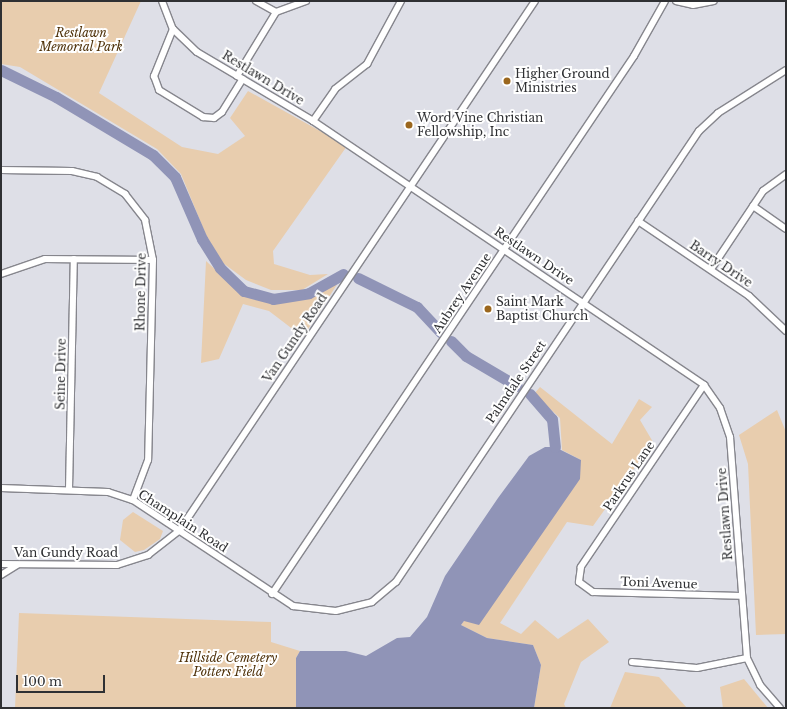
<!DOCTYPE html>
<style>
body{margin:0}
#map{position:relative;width:787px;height:709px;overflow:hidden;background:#dedfe7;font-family:"Libre Baskerville",serif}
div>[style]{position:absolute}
.green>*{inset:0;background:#e8cdae}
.water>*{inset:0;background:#9094b7}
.river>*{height:11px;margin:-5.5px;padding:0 5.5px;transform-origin:5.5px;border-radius:5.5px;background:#9094b7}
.roads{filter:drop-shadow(1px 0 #86868d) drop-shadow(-1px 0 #86868d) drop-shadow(0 1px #86868d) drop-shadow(0 -1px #86868d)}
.minor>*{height:6px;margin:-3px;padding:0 3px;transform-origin:3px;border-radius:3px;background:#fff}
.dots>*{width:11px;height:11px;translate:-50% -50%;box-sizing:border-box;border:2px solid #fff;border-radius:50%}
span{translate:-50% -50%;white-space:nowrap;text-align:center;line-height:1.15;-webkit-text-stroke:4px #fff;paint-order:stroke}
.park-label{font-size:12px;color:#4e3109;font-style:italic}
.poi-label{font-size:12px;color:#2f3033}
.left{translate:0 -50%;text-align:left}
.street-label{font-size:12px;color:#2f3033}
.frame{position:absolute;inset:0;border:2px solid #2f3033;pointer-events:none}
.scale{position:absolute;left:16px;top:675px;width:89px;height:18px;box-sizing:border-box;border:2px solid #2f3033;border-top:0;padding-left:5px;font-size:12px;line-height:14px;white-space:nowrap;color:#2f3033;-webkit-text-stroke:3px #fff;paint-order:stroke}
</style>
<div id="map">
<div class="green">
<i style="clip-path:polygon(1px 1px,141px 1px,99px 93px,182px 147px,218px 154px,245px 136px,230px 118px,248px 91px,347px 146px,273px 251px,274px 264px,310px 275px,328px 274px,302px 290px,271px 290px,246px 280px,223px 263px,206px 235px,181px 174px,157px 149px,20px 67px,1px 64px)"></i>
<i style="clip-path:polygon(206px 261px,242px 294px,273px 303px,311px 297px,338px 283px,303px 337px,269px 311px,243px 304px,219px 359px,201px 363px)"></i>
<i style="clip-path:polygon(540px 387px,612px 444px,639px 399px,652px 407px,640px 420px,653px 442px,593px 526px,567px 522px,500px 623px,521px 634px,535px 620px,558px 639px,588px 619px,609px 642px,581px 662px,564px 704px,566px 708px,534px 708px,541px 665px,533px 645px,487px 638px,461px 625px,581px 460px,562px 450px,560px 418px,534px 394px)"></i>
<i style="clip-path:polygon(777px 410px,786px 432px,786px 634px,756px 635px,748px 464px,739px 435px)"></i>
<i style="clip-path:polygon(133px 512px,163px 531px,160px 539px,144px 550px,135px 552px,120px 540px,123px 520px)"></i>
<i style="clip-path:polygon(19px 613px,271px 622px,271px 642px,300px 651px,296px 658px,296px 708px,15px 708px)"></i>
<i style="clip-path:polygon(625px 672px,659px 677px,687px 708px,610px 708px)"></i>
<i style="clip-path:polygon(744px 679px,768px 708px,723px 708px,720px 687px)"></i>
</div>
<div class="water">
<i style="clip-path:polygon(545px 447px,555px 447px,581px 460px,580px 479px,479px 625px,464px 621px,461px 625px,487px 638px,533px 645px,541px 665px,534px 708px,296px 708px,296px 658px,300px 651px,346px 651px,366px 656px,397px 638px,410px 637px,427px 617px,445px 576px,498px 498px,529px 456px)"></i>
</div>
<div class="river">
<i style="left:1px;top:70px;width:61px;rotate:26.1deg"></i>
<i style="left:56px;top:97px;width:113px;rotate:30.9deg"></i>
<i style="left:153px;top:155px;width:31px;rotate:45deg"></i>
<i style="left:175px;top:177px;width:68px;rotate:66.5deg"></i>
<i style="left:202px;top:239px;width:34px;rotate:58deg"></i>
<i style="left:220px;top:268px;width:33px;rotate:44deg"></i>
<i style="left:244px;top:291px;width:30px;rotate:15deg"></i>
<i style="left:273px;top:299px;width:36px;rotate:-9deg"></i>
<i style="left:309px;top:293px;width:39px;rotate:-29deg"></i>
<i style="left:358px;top:278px;width:66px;rotate:26.2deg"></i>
<i style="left:417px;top:307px;width:35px;rotate:47deg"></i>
<i style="left:451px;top:341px;width:21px;rotate:45deg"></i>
<i style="left:466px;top:356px;width:59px;rotate:30.5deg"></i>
<i style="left:530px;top:394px;width:33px;rotate:49deg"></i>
<i style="left:552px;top:419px;width:28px;rotate:84deg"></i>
</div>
<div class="roads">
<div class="minor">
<i style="left:162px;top:1px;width:30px;rotate:69deg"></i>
<i style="left:173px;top:29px;width:33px;rotate:44deg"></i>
<i style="left:197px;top:52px;width:135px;rotate:30.7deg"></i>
<i style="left:313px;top:121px;width:472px;rotate:34deg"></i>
<i style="left:704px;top:385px;width:28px;rotate:55deg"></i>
<i style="left:720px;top:408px;width:31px;rotate:71deg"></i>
<i style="left:730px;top:437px;width:222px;rotate:85.6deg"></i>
<i style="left:747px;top:658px;width:30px;rotate:64deg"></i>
<i style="left:760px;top:685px;width:30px;rotate:49deg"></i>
<i style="left:256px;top:1px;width:23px;rotate:29deg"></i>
<i style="left:676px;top:1px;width:17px;rotate:13deg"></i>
<i style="left:693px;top:5px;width:21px;rotate:-11deg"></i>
<i style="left:173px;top:29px;width:51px;rotate:112deg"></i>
<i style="left:154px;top:76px;width:15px;rotate:70deg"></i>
<i style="left:159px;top:90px;width:52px;rotate:31.5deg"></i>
<i style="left:203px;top:117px;width:11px;rotate:5deg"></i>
<i style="left:214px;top:118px;width:10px;rotate:-37deg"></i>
<i style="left:222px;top:112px;width:39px;rotate:-58deg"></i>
<i style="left:237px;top:76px;width:75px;rotate:-58.6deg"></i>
<i style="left:276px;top:12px;width:32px;rotate:-20deg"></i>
<i style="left:313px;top:121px;width:39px;rotate:-55deg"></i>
<i style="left:335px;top:89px;width:41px;rotate:-38deg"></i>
<i style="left:367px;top:64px;width:72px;rotate:-61.6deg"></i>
<i style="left:1px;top:170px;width:71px;rotate:0.8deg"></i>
<i style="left:72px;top:171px;width:26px;rotate:13deg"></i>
<i style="left:97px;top:177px;width:33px;rotate:31deg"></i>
<i style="left:125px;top:194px;width:33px;rotate:52deg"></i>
<i style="left:145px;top:220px;width:41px;rotate:78.7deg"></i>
<i style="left:153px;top:260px;width:200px;rotate:91.4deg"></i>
<i style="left:148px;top:460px;width:43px;rotate:110.6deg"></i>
<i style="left:753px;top:206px;width:40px;rotate:34.9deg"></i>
<i style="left:638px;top:221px;width:134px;rotate:34deg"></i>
<i style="left:749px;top:296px;width:51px;rotate:43.4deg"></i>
<i style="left:711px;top:269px;width:94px;rotate:-56.3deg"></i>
<i style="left:763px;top:191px;width:29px;rotate:-36deg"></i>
<i style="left:1px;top:274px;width:46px;rotate:-18.8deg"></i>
<i style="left:45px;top:259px;width:108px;rotate:0.5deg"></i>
<i style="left:704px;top:385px;width:220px;rotate:124.1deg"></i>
<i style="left:581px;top:567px;width:15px;rotate:98deg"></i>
<i style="left:579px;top:582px;width:17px;rotate:36deg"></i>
<i style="left:593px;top:592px;width:148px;rotate:1.5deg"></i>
<i style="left:1px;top:488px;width:107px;rotate:2.1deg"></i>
<i style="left:108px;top:492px;width:26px;rotate:18deg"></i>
<i style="left:133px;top:500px;width:192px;rotate:33.5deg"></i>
<i style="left:293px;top:606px;width:43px;rotate:6.6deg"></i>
<i style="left:336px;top:611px;width:37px;rotate:-14deg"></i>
<i style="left:372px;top:602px;width:31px;rotate:-40deg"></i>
<i style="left:396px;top:582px;width:543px;rotate:-56.11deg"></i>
<i style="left:699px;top:131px;width:26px;rotate:-43deg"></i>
<i style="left:718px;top:113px;width:80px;rotate:-32.3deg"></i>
<i style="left:69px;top:489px;width:230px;rotate:-88.8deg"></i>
<i style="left:1px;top:564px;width:116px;rotate:0.5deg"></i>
<i style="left:117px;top:565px;width:33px;rotate:-18deg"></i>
<i style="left:148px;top:555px;width:39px;rotate:-38deg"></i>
<i style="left:179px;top:531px;width:638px;rotate:-56.11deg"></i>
<i style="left:1px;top:575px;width:19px;rotate:-32deg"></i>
<i style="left:272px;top:594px;width:648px;rotate:-56.06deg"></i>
<i style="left:634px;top:56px;width:63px;rotate:-60.6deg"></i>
<i style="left:632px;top:662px;width:65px;rotate:5.3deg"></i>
<i style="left:697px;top:668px;width:51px;rotate:-11.3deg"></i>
</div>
</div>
<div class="dots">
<i style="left:507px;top:81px;background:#9b671e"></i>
<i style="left:409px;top:125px;background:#9b671e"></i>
<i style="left:488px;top:309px;background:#9b671e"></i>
</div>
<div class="park-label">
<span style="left:81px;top:40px">Restlawn<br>Memorial Park</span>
<span style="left:228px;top:665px">Hillside Cemetery<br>Potters Field</span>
</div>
<div class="poi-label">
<span class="left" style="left:515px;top:81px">Higher Ground<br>Ministries</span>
<span class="left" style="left:417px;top:125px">Word Vine Christian<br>Fellowship, Inc</span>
<span class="left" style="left:496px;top:309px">Saint Mark<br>Baptist Church</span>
</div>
<div class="street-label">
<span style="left:263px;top:78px;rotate:31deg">Restlawn Drive</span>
<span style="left:534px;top:256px;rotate:34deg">Restlawn Drive</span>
<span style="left:721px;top:264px;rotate:34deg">Barry Drive</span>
<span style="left:141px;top:292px;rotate:-89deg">Rhone Drive</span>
<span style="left:462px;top:293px;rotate:-56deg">Aubrey Avenue</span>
<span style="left:295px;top:338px;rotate:-56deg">Van Gundy Road</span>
<span style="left:61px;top:374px;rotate:-89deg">Seine Drive</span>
<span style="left:516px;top:382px;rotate:-56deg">Palmdale Street</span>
<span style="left:629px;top:476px;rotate:-56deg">Parkrus Lane</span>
<span style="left:725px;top:514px;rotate:-94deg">Restlawn Drive</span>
<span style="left:183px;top:521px;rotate:33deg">Champlain Road</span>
<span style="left:66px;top:553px">Van Gundy Road</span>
<span style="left:659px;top:583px;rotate:2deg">Toni Avenue</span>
</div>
<div class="frame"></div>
<div class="scale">100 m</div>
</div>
